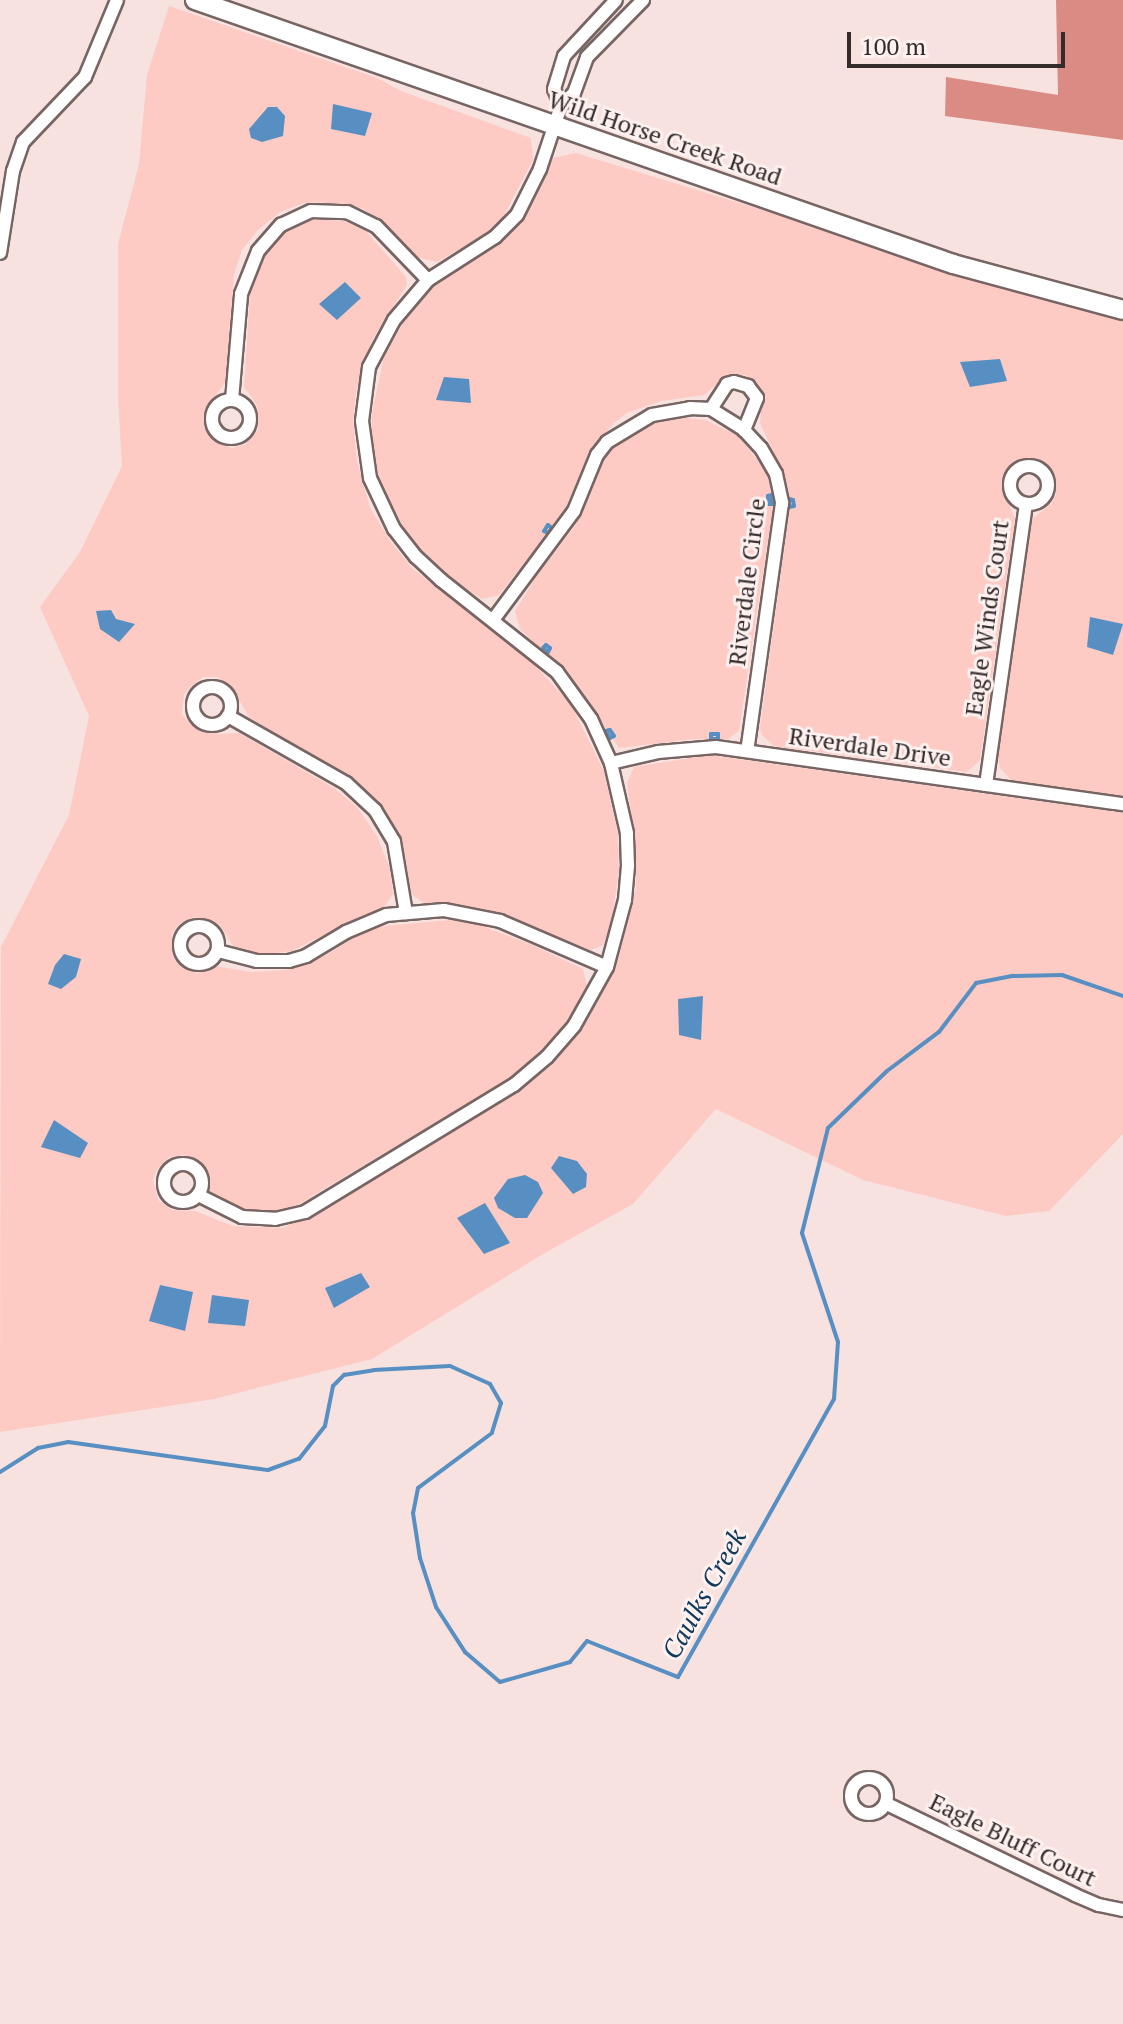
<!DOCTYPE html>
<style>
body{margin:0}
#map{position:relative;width:1123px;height:2024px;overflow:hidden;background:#f7e2df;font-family:"PT Serif",serif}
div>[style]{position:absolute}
.green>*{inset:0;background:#fdcac4}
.forest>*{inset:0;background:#da8c84}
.water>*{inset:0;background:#588fc2}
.stream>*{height:4px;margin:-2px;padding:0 2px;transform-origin:2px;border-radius:2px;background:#588fc2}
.roads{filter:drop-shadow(2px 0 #776563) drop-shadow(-2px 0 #776563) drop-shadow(0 2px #776563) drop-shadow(0 -2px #776563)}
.minor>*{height:12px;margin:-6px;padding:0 6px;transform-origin:6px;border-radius:6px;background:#fff}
.minor>.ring{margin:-6px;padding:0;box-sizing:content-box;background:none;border:12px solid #fff;border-radius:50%}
.secondary>*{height:18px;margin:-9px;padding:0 9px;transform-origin:9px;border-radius:9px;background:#fff}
span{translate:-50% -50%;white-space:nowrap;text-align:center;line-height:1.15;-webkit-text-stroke:6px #fef1f0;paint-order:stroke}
.street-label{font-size:24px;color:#332c2b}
.water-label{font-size:26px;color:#103a5c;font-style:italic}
.scale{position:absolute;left:847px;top:32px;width:218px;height:36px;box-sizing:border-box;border:4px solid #332c2b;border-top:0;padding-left:10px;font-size:24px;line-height:28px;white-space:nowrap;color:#332c2b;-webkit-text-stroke:6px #fef1f0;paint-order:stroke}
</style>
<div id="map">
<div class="green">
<i style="clip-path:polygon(169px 6px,377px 78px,401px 91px,531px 138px,533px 160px,503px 217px,482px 236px,437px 262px,415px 257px,379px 220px,362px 208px,320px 202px,304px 203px,280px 212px,257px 231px,242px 250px,234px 274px,225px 383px,206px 408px,204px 423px,217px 443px,232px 448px,245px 445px,258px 430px,257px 405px,244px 387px,251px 280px,269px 241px,293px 224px,309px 219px,343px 221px,365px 230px,406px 277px,407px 285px,372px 340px,356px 391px,353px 421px,357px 461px,370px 508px,391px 542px,413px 569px,526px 656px,570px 703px,604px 771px,618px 835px,619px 870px,611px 926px,603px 945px,591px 950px,480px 908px,424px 903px,411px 894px,406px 861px,395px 835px,371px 796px,359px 785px,249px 717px,231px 686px,217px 677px,203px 677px,191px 686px,184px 694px,182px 714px,191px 725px,217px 734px,239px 733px,334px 788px,357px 807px,377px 836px,390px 869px,393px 894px,383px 909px,363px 915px,292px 951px,265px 954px,235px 949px,220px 925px,194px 917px,179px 924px,172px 933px,173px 957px,183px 968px,196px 973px,215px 966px,251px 972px,286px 970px,327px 955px,361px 933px,384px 926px,450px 920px,477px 924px,530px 944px,583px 969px,588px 991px,564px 1026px,517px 1074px,297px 1205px,262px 1214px,242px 1211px,219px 1201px,209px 1191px,207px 1170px,199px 1160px,183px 1155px,170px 1157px,156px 1171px,153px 1179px,158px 1200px,172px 1210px,195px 1211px,233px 1226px,283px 1228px,338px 1202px,518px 1092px,553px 1064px,584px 1025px,619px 957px,636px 887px,636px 854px,627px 783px,634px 767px,709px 755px,1123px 813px,1123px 1134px,1049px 1211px,1006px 1216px,863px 1180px,716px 1109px,633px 1204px,543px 1254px,372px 1359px,214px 1399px,0 1432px,1px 947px,69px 815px,89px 716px,40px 607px,80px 552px,122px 466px,118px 397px,118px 244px,139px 164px,147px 75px)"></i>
<i style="clip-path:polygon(576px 153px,1123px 320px,1123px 796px,1012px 781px,1000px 768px,998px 758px,1032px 519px,1051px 504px,1056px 494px,1054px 474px,1048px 465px,1035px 458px,1015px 461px,1005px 472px,1002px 486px,1015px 519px,980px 760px,967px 772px,774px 746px,762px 735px,760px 728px,789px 515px,785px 477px,760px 423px,763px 392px,746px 375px,728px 374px,704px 395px,661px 401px,627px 413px,614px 423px,589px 451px,564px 512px,499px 595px,482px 599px,460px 585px,414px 543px,385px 498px,371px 448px,372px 413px,384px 357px,407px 316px,438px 282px,489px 251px,516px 227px,534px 201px,552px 158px)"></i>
<i style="clip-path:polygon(678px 417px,705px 420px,737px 435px,765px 469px,772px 492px,772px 513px,739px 731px,728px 739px,694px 739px,619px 748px,575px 682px,520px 629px,515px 611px,536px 577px,575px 526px,604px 457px,624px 436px,642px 425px)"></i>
</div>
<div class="forest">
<i style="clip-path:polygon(1056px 0,1123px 0,1123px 140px,945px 116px,946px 77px,1058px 95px)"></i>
</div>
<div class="water">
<i style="clip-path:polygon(333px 104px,372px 113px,365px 136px,331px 129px)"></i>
<i style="clip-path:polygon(268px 107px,277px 107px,285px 116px,283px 136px,262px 142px,251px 138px,249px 129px)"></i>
<i style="clip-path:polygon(345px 282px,361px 298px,337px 320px,319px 304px)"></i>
<i style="clip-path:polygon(1000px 359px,1007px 381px,970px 387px,960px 362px)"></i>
<i style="clip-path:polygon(444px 377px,469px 379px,471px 403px,436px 400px)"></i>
<i style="clip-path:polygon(111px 610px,116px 619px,135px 624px,119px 642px,100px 629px,96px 611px)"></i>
<i style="clip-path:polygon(1090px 617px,1123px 624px,1113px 655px,1087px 647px)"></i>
<i style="clip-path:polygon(64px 954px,81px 959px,76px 977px,61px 989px,48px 984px,55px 965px)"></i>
<i style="clip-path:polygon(703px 996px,701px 1040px,679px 1035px,678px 999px)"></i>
<i style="clip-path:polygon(54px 1120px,88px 1143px,80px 1158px,41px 1147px)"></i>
<i style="clip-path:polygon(559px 1156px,577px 1161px,587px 1174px,586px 1187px,573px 1194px,551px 1168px)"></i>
<i style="clip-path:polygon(525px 1175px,538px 1182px,543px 1193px,527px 1218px,515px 1218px,498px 1208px,494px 1198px,508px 1179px)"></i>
<i style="clip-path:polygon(485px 1203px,510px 1243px,484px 1254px,457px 1218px)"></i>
<i style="clip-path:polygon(361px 1273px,370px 1287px,334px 1308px,325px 1288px)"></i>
<i style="clip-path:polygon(160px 1285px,193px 1292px,185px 1331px,149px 1321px)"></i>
<i style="clip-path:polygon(212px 1295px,249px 1300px,245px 1326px,208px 1323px)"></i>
</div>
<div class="stream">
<i style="left:772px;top:495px;width:9px;rotate:90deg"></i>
<i style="left:772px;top:504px;width:4px;rotate:180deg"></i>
<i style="left:768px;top:504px;width:8px;rotate:-90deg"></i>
<i style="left:768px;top:496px;width:4px;rotate:-14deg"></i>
<i style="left:789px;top:499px;width:4px;rotate:14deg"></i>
<i style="left:793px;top:500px;width:6px;rotate:81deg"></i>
<i style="left:794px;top:506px;width:5px;rotate:169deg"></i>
<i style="left:789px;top:507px;width:8px;rotate:-90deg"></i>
<i style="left:548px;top:525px;width:5px;rotate:37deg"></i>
<i style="left:552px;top:528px;width:6px;rotate:129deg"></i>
<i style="left:548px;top:533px;width:4px;rotate:-153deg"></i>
<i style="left:544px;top:531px;width:7px;rotate:-56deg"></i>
<i style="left:546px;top:645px;width:5px;rotate:37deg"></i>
<i style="left:550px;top:648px;width:4px;rotate:117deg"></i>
<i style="left:548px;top:652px;width:6px;rotate:-141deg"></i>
<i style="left:543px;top:648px;width:4px;rotate:-45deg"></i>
<i style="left:610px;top:730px;width:7px;rotate:56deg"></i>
<i style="left:614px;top:736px;width:4px;rotate:153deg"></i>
<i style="left:610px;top:738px;width:8px;rotate:-120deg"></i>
<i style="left:606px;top:731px;width:4px;rotate:-14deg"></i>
<i style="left:711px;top:734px;width:7px"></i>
<i style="left:718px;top:734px;width:5px;rotate:90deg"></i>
<i style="left:718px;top:739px;width:7px;rotate:180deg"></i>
<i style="left:711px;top:739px;width:5px;rotate:-90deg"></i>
<i style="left:0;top:1472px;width:45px;rotate:-32.3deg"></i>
<i style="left:38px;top:1448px;width:31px;rotate:-11deg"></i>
<i style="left:68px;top:1442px;width:202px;rotate:8deg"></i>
<i style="left:268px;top:1470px;width:33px;rotate:-20deg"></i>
<i style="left:299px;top:1459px;width:42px;rotate:-51.8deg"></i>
<i style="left:325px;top:1426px;width:41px;rotate:-78.7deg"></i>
<i style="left:333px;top:1386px;width:16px;rotate:-45deg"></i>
<i style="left:344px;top:1375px;width:30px;rotate:-9deg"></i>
<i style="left:374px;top:1370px;width:76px;rotate:-3deg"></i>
<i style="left:450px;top:1366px;width:44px;rotate:24.2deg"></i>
<i style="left:490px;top:1384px;width:22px;rotate:60deg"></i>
<i style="left:501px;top:1403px;width:31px;rotate:107deg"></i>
<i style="left:492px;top:1433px;width:92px;rotate:143.4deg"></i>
<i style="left:418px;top:1488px;width:25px;rotate:101deg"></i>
<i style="left:413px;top:1513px;width:46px;rotate:81.2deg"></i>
<i style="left:420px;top:1558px;width:52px;rotate:71.9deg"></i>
<i style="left:436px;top:1607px;width:54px;rotate:57.2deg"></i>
<i style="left:465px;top:1652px;width:46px;rotate:40.6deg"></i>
<i style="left:500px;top:1682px;width:73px;rotate:-15.9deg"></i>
<i style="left:570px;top:1662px;width:27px;rotate:-51deg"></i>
<i style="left:587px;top:1641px;width:98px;rotate:21.6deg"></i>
<i style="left:678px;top:1677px;width:319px;rotate:-60.7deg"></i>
<i style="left:834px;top:1399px;width:57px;rotate:-86deg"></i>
<i style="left:838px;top:1342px;width:115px;rotate:-108.3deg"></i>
<i style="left:802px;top:1233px;width:108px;rotate:-76.1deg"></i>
<i style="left:828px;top:1128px;width:82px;rotate:-44deg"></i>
<i style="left:887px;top:1071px;width:65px;rotate:-36.9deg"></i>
<i style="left:939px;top:1032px;width:61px;rotate:-52.9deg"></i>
<i style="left:976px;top:983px;width:38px;rotate:-11deg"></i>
<i style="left:1013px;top:976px;width:49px;rotate:-1.2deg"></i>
<i style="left:1062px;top:975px;width:65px;rotate:19deg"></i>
</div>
<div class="roads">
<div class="minor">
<i style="left:561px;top:106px;width:18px;rotate:-112deg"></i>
<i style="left:554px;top:89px;width:34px;rotate:-73deg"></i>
<i style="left:564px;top:56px;width:76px;rotate:-47.1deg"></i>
<i style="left:0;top:253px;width:83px;rotate:-81deg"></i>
<i style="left:13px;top:171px;width:31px;rotate:-71deg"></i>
<i style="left:23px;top:142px;width:90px;rotate:-46.4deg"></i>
<i style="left:85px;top:77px;width:83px;rotate:-67.4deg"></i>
<i style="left:232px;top:400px;width:106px;rotate:-85.1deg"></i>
<i style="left:241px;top:294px;width:46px;rotate:-68.4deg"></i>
<i style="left:258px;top:251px;width:35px;rotate:-49deg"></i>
<i style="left:281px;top:225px;width:33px;rotate:-25deg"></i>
<i style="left:311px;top:211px;width:36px;rotate:2deg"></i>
<i style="left:347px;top:212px;width:32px;rotate:26deg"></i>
<i style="left:376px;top:226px;width:75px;rotate:46.1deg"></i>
<i class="ring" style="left:212px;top:400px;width:26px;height:26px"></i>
<i style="left:711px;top:409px;width:30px;rotate:-57deg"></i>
<i style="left:727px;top:384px;width:7px;rotate:-16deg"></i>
<i style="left:734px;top:382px;width:15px;rotate:16deg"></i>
<i style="left:748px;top:386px;width:15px;rotate:53deg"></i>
<i style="left:757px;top:398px;width:35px;rotate:112deg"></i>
<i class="ring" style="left:1010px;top:466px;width:26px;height:26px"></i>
<i style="left:493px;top:620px;width:136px;rotate:-53.4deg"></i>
<i style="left:574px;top:511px;width:61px;rotate:-67.7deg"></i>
<i style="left:597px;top:455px;width:16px;rotate:-52deg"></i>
<i style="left:607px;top:442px;width:52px;rotate:-31deg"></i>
<i style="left:652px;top:415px;width:39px;rotate:-10deg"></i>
<i style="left:690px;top:408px;width:21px;rotate:3deg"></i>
<i style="left:711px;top:409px;width:39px;rotate:32deg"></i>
<i style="left:744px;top:430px;width:25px;rotate:47deg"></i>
<i style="left:761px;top:448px;width:30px;rotate:60deg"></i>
<i style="left:776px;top:474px;width:30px;rotate:78deg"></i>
<i style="left:782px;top:503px;width:250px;rotate:98deg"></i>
<i class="ring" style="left:193px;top:687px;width:26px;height:26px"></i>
<i style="left:228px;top:716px;width:136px;rotate:29.6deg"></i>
<i style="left:346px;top:783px;width:40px;rotate:43deg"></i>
<i style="left:375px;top:810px;width:37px;rotate:59deg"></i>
<i style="left:394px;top:842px;width:72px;rotate:80.4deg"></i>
<i style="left:611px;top:763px;width:48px;rotate:-13.2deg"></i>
<i style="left:658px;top:752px;width:58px;rotate:-4.9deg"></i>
<i style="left:716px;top:747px;width:411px;rotate:8deg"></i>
<i style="left:986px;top:785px;width:284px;rotate:-81.9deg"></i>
<i class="ring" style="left:180px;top:926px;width:26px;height:26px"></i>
<i style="left:218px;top:951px;width:40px;rotate:14.4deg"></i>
<i style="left:257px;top:961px;width:32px"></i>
<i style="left:289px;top:961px;width:18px;rotate:-16deg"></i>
<i style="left:306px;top:956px;width:47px;rotate:-31deg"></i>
<i style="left:346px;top:932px;width:43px;rotate:-23deg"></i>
<i style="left:386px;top:915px;width:58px;rotate:-4.9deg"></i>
<i style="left:444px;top:910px;width:57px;rotate:11.1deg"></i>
<i style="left:500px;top:921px;width:116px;rotate:23.3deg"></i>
<i class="ring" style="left:164px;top:1164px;width:26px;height:26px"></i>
<i style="left:198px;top:1195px;width:49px;rotate:26.6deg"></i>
<i style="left:242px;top:1217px;width:33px;rotate:3deg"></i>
<i style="left:275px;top:1219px;width:31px;rotate:-13deg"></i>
<i style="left:305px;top:1212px;width:245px;rotate:-31.3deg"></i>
<i style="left:514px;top:1085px;width:43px;rotate:-40.3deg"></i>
<i style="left:547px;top:1057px;width:41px;rotate:-48.9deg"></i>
<i style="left:574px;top:1026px;width:68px;rotate:-60.8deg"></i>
<i style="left:607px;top:967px;width:69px;rotate:-75deg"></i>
<i style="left:625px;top:900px;width:34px;rotate:-85deg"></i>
<i style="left:628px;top:866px;width:33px;rotate:-92deg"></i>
<i style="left:627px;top:833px;width:72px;rotate:-102.9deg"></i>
<i style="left:611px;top:763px;width:48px;rotate:-114.4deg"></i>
<i style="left:591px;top:719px;width:58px;rotate:-125.9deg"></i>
<i style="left:557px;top:672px;width:148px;rotate:-141.6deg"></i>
<i style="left:441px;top:580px;width:34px;rotate:-137deg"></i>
<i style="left:416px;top:557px;width:36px;rotate:-128deg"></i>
<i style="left:394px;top:529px;width:56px;rotate:-115.2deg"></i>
<i style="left:370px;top:478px;width:58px;rotate:-98deg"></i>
<i style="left:362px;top:421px;width:54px;rotate:-82.6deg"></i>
<i style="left:369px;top:367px;width:53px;rotate:-62deg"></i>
<i style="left:394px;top:320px;width:52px;rotate:-49.6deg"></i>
<i style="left:428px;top:280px;width:80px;rotate:-32.7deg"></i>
<i style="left:495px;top:237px;width:31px;rotate:-45deg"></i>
<i style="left:517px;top:215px;width:51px;rotate:-63.4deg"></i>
<i style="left:540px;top:169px;width:66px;rotate:-71.6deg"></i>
<i style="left:561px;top:106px;width:18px;rotate:-45deg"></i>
<i style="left:574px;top:93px;width:38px;rotate:-70deg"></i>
<i style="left:587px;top:57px;width:80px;rotate:-45.5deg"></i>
<i class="ring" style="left:851px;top:1778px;width:24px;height:24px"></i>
<i style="left:887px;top:1804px;width:209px;rotate:25.8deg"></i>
<i style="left:1075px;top:1895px;width:26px;rotate:23deg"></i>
<i style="left:1099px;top:1905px;width:25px;rotate:12deg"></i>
</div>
<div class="secondary">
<i style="left:195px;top:0;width:803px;rotate:19.2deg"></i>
<i style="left:953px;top:264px;width:176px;rotate:15.1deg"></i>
</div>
</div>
<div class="street-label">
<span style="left:665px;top:138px;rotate:19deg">Wild Horse Creek Road</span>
<span style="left:747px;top:582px;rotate:-83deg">Riverdale Circle</span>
<span style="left:987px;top:618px;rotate:-82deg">Eagle Winds Court</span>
<span style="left:870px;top:747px;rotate:8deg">Riverdale Drive</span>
<span style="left:1013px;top:1840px;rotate:26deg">Eagle Bluff Court</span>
</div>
<div class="water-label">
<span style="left:704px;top:1594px;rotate:-61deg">Caulks Creek</span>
</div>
<div class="scale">100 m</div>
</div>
